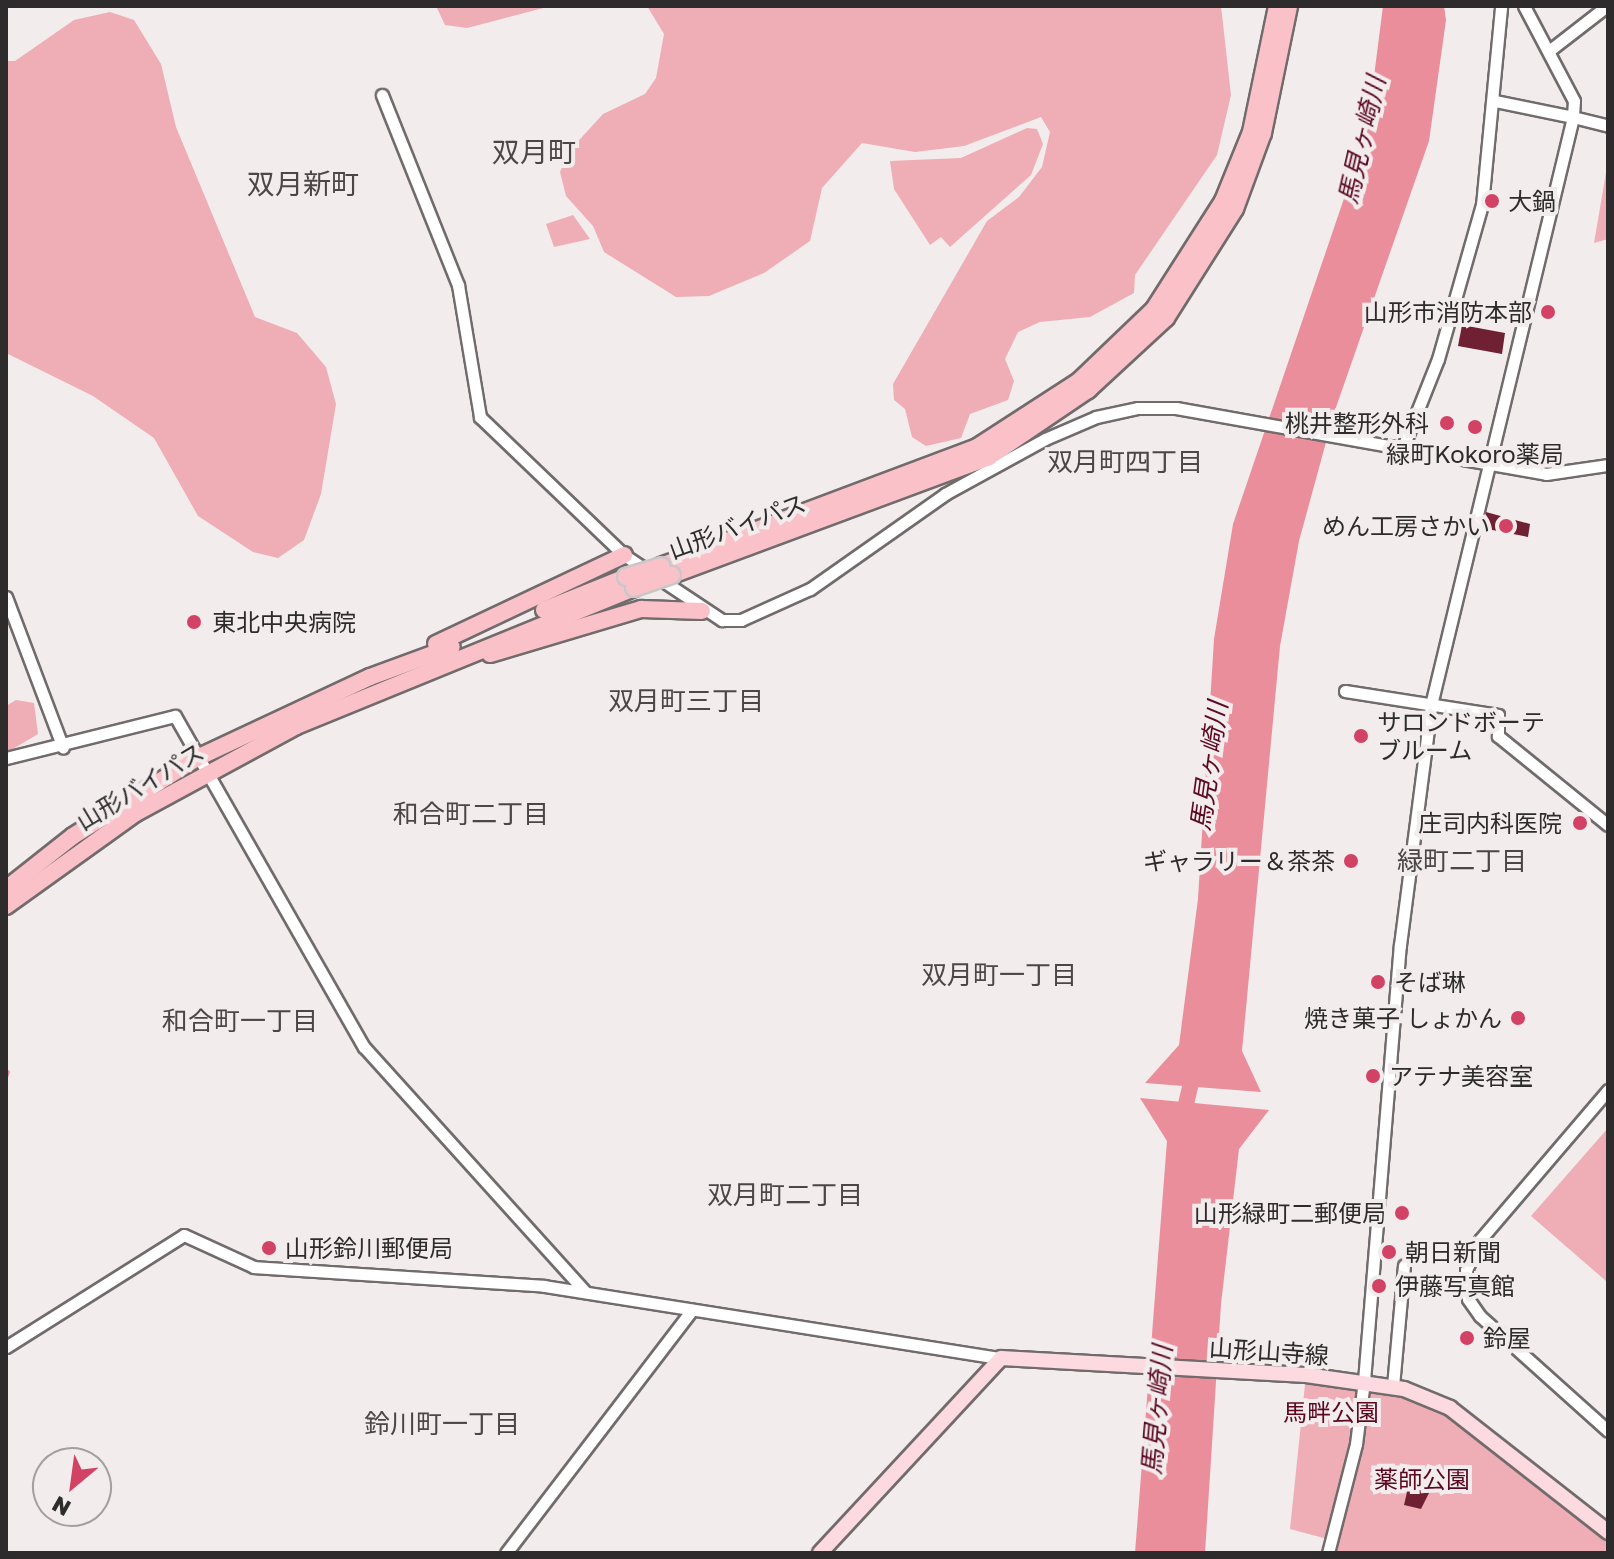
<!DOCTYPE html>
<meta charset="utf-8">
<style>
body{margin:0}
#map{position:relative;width:1614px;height:1559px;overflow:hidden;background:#f2ecec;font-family:"Golos Text","Noto Sans JP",sans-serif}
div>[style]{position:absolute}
.green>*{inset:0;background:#efadb6}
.water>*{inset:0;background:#ea8e9c}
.stream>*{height:3px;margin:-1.5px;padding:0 1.5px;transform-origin:1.5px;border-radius:1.5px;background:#ea8e9c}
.river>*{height:16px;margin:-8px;padding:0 8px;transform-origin:8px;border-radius:8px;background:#ea8e9c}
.building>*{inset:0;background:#702033}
.roads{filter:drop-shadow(2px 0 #716b6c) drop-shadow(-2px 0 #716b6c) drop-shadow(0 2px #716b6c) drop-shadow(0 -2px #716b6c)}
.minor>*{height:11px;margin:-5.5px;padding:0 5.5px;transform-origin:5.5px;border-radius:5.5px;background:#fff}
.major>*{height:14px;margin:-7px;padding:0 7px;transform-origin:7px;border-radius:7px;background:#fddadf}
.highway>*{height:16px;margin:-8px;padding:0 8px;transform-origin:8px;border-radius:8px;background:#fbc1c9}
.bridges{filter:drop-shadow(2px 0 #c8c8c8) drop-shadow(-2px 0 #c8c8c8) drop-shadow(0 2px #c8c8c8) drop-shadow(0 -2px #c8c8c8)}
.highway-bridge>*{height:16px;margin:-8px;padding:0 8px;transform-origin:8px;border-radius:8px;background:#fbc1c9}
.dots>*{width:22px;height:22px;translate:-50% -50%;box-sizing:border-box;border:4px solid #f2ecec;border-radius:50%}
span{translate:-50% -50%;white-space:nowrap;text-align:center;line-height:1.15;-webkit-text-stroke:8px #f2ecec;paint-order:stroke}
.poi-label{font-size:24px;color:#2d2b2b}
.left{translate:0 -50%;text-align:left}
.right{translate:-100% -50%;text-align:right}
.street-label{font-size:24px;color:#2d2b2b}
.park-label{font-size:24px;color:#5b0722}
.water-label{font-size:26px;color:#5c0923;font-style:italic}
.neighbourhood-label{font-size:26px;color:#4b4647}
.quarter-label{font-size:28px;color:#4b4647}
.frame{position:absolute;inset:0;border:8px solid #2d2b2b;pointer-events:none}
.north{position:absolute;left:32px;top:1447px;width:80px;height:80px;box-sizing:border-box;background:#f2ecec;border:2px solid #a39f9f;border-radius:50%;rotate:209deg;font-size:22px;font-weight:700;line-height:32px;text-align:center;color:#2d2b2b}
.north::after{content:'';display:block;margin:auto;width:28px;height:36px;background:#d24265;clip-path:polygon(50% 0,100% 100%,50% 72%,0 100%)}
</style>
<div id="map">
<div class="green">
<i style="clip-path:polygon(436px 6px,551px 6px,467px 28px,445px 25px)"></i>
<i style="clip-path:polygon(647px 6px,1221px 6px,1231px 95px,1217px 155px,1135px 275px,1134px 293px,1090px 317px,1040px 322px,1018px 332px,1005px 359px,1014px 381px,1008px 400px,970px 414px,961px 438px,926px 446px,912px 437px,905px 409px,894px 400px,893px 384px,987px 221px,1019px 197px,1042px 167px,1050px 132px,1041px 117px,964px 146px,915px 152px,862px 143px,822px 188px,810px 241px,764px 273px,709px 296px,676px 297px,604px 252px,593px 226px,566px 196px,560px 172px,570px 150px,603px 114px,645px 94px,656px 78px,664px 34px)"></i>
<i style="clip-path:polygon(110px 12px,134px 20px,161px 64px,176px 127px,255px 317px,297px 333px,326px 367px,336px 404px,321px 494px,304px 540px,278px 558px,253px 552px,198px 516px,154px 438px,93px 396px,6px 353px,6px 61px,15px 61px,74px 20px)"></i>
<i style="clip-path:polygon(1027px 128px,1037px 129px,1043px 144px,1031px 175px,950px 247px,941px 237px,930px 245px,894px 189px,890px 161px,961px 158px)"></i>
<i style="clip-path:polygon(1608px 161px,1608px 239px,1594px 243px)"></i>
<i style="clip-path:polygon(573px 215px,590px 239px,554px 247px,546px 224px)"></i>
<i style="clip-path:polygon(16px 700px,34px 703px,38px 734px,6px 753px,6px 706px)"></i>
<i style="clip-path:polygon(1608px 1128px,1608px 1279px,1606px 1281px,1531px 1216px)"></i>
<i style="clip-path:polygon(1306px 1375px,1426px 1396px,1608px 1532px,1606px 1553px,1330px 1553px,1331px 1540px,1290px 1529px)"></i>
</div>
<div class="water">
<i style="clip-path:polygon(1383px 6px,1444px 6px,1446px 20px,1429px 141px,1334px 413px,1299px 541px,1280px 646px,1242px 1051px,1261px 1092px,1145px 1083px,1179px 1045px,1198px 899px,1214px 639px,1233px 524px,1367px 131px)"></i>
<i style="clip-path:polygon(1140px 1098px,1269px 1110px,1239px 1149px,1221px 1304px,1205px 1553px,1135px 1553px,1167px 1141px)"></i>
</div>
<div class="stream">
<i style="left:6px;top:1077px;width:6px;rotate:-72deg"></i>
</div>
<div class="river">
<i style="left:1182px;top:1121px;width:57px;rotate:-76.7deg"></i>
</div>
<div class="building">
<i style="clip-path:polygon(1462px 325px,1505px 333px,1502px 354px,1458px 346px)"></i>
<i style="clip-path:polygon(1486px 512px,1530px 524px,1528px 537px,1482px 528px)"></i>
<i style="clip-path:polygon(1413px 1466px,1430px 1470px,1426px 1486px,1432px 1487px,1421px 1509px,1404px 1505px)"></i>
</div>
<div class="roads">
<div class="minor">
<i style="left:1524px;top:6px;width:107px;rotate:62.2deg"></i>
<i style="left:1574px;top:101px;width:16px;rotate:94deg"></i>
<i style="left:1573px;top:117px;width:36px;rotate:14deg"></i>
<i style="left:1550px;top:50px;width:72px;rotate:-37.7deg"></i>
<i style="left:382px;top:95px;width:205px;rotate:68.2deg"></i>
<i style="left:458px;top:285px;width:134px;rotate:80.5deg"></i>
<i style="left:480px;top:417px;width:199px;rotate:43.8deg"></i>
<i style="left:624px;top:555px;width:118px;rotate:33.6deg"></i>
<i style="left:722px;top:620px;width:19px"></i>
<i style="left:741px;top:620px;width:76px;rotate:-24.2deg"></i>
<i style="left:810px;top:589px;width:165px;rotate:-35.1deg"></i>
<i style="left:945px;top:494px;width:114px;rotate:-28.8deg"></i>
<i style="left:1045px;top:439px;width:56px;rotate:-23.3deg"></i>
<i style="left:1096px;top:417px;width:43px;rotate:-12.1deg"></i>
<i style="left:1138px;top:408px;width:38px"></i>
<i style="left:1176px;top:408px;width:376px;rotate:10.1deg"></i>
<i style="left:1546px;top:474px;width:63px;rotate:-8.3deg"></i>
<i style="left:1401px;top:452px;width:100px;rotate:-68.3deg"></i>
<i style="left:1438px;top:359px;width:160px;rotate:-74.1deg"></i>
<i style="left:1482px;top:205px;width:200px;rotate:-84.5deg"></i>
<i style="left:6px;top:597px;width:161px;rotate:69.3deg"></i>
<i style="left:1345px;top:691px;width:155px;rotate:8.9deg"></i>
<i style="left:1498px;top:715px;width:21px;rotate:90deg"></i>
<i style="left:1498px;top:736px;width:141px;rotate:39deg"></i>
<i style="left:6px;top:758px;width:174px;rotate:-14deg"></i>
<i style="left:175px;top:716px;width:381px;rotate:60.3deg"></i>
<i style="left:364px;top:1047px;width:330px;rotate:47.9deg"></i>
<i style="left:1608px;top:1090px;width:197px;rotate:130.5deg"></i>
<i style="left:1480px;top:1240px;width:33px;rotate:115deg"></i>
<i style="left:1466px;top:1270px;width:29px;rotate:86deg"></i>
<i style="left:1468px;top:1299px;width:21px;rotate:55deg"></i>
<i style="left:1480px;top:1316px;width:172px;rotate:41.9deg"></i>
<i style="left:6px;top:1347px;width:210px;rotate:-32.2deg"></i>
<i style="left:184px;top:1235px;width:77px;rotate:24.6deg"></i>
<i style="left:254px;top:1267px;width:291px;rotate:3.7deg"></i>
<i style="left:544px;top:1286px;width:463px;rotate:9deg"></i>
<i style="left:1393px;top:1386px;width:121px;rotate:-84.8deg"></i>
<i style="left:506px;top:1553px;width:306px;rotate:-52.6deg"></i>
<i style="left:1328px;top:1553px;width:113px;rotate:-75.6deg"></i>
<i style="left:1356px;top:1444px;width:64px;rotate:-82.8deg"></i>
<i style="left:1364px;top:1381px;width:437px;rotate:-85.3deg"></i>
<i style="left:1400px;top:945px;width:242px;rotate:-82.6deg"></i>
<i style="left:1431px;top:705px;width:605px;rotate:-76.42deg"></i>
<i style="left:1573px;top:117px;width:80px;rotate:-168.4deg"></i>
</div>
<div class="major">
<i style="left:820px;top:1553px;width:266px;rotate:-47.1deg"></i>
<i style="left:1001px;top:1358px;width:305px;rotate:3.2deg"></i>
<i style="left:1306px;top:1375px;width:99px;rotate:8.1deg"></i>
<i style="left:1404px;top:1389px;width:50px;rotate:22.4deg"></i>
<i style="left:1450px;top:1408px;width:201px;rotate:38.1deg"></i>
</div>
<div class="highway">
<i style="left:661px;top:566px;width:338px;rotate:-20.6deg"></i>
<i style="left:977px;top:447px;width:121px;rotate:-32.9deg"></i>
<i style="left:1079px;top:381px;width:104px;rotate:-43.8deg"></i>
<i style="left:1154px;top:309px;width:128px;rotate:-57.4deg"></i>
<i style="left:1223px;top:201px;width:74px;rotate:-67.9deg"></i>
<i style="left:1251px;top:132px;width:129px;rotate:-78.3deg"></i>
<i style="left:672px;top:575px;width:338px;rotate:-20.4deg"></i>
<i style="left:989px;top:457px;width:120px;rotate:-34.1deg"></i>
<i style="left:1088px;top:390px;width:106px;rotate:-42.7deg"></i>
<i style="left:1166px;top:318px;width:129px;rotate:-57.7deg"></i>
<i style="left:1235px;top:209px;width:81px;rotate:-69.8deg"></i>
<i style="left:1263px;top:133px;width:130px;rotate:-78.4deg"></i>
<i style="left:544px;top:610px;width:88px;rotate:-21.9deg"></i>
<i style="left:436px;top:644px;width:208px;rotate:-25.3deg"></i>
<i style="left:490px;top:654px;width:158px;rotate:-16.6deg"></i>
<i style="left:641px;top:609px;width:61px;rotate:1.9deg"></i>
<i style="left:6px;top:889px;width:85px;rotate:-38.3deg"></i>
<i style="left:73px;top:836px;width:146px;rotate:-32.2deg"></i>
<i style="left:197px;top:758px;width:191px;rotate:-25.1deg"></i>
<i style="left:370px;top:677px;width:87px;rotate:-20.1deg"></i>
<i style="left:6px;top:906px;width:160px;rotate:-35.6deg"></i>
<i style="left:136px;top:813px;width:182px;rotate:-28.5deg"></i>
<i style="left:296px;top:726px;width:365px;rotate:-22.2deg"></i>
</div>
</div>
<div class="bridges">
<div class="highway-bridge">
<i style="left:626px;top:577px;width:37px;rotate:-17deg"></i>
<i style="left:634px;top:588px;width:40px;rotate:-18.9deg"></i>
</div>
</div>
<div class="dots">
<i style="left:1492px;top:201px;background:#d24265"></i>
<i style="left:1548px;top:312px;background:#d24265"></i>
<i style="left:1447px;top:423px;background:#d24265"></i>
<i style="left:1475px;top:427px;background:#d24265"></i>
<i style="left:1506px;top:526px;background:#d24265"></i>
<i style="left:194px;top:622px;background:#d24265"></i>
<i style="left:1361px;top:736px;background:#d24265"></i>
<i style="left:1580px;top:823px;background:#d24265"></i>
<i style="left:1351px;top:861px;background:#d24265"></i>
<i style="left:1378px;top:982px;background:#d24265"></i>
<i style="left:1518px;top:1018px;background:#d24265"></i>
<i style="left:1373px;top:1076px;background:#d24265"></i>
<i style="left:1402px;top:1213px;background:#d24265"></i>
<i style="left:269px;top:1248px;background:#d24265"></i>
<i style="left:1389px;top:1252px;background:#d24265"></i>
<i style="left:1379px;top:1286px;background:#d24265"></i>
<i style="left:1467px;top:1338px;background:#d24265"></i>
</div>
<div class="poi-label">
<span class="left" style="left:1508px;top:201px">大鍋</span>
<span class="right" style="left:1532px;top:312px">山形市消防本部</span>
<span class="right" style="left:1429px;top:423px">桃井整形外科</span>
<span style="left:1475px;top:454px">緑町Kokoro薬局</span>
<span class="right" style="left:1490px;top:526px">めん工房さかい</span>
<span class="left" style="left:212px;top:622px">東北中央病院</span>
<span class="left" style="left:1377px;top:736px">サロンドボーテ<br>ブルーム</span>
<span class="right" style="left:1562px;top:823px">庄司内科医院</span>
<span class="right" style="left:1335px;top:861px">ギャラリー＆茶茶</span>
<span class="left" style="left:1394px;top:982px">そば琳</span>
<span class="right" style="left:1502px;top:1018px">焼き菓子 しょかん</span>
<span class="left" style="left:1389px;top:1076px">アテナ美容室</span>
<span class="right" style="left:1386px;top:1213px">山形緑町二郵便局</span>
<span class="left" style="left:285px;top:1248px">山形鈴川郵便局</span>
<span class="left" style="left:1405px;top:1252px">朝日新聞</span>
<span class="left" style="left:1395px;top:1286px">伊藤写真館</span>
<span class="left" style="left:1483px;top:1338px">鈴屋</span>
</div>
<div class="street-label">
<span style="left:737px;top:526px;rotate:-20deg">山形バイパス</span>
<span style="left:140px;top:786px;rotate:-31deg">山形バイパス</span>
<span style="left:1269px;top:1351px;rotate:4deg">山形山寺線</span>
</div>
<div class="park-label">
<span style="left:1331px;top:1412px">馬畔公園</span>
<span style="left:1422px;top:1479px">薬師公園</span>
</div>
<div class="water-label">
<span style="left:1362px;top:140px;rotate:-77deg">馬見ヶ崎川</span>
<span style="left:1209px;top:766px;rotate:-82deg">馬見ヶ崎川</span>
<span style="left:1157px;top:1410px;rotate:-85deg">馬見ヶ崎川</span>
</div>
<div class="neighbourhood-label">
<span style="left:1125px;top:462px">双月町四丁目</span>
<span style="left:686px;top:701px">双月町三丁目</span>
<span style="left:471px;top:814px">和合町二丁目</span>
<span style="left:1462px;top:861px">緑町二丁目</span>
<span style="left:999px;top:975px">双月町一丁目</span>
<span style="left:240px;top:1021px">和合町一丁目</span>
<span style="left:785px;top:1195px">双月町二丁目</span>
<span style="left:442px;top:1424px">鈴川町一丁目</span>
</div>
<div class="quarter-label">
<span style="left:534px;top:152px">双月町</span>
<span style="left:303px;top:184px">双月新町</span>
</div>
<div class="frame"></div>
<div class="north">N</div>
</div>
